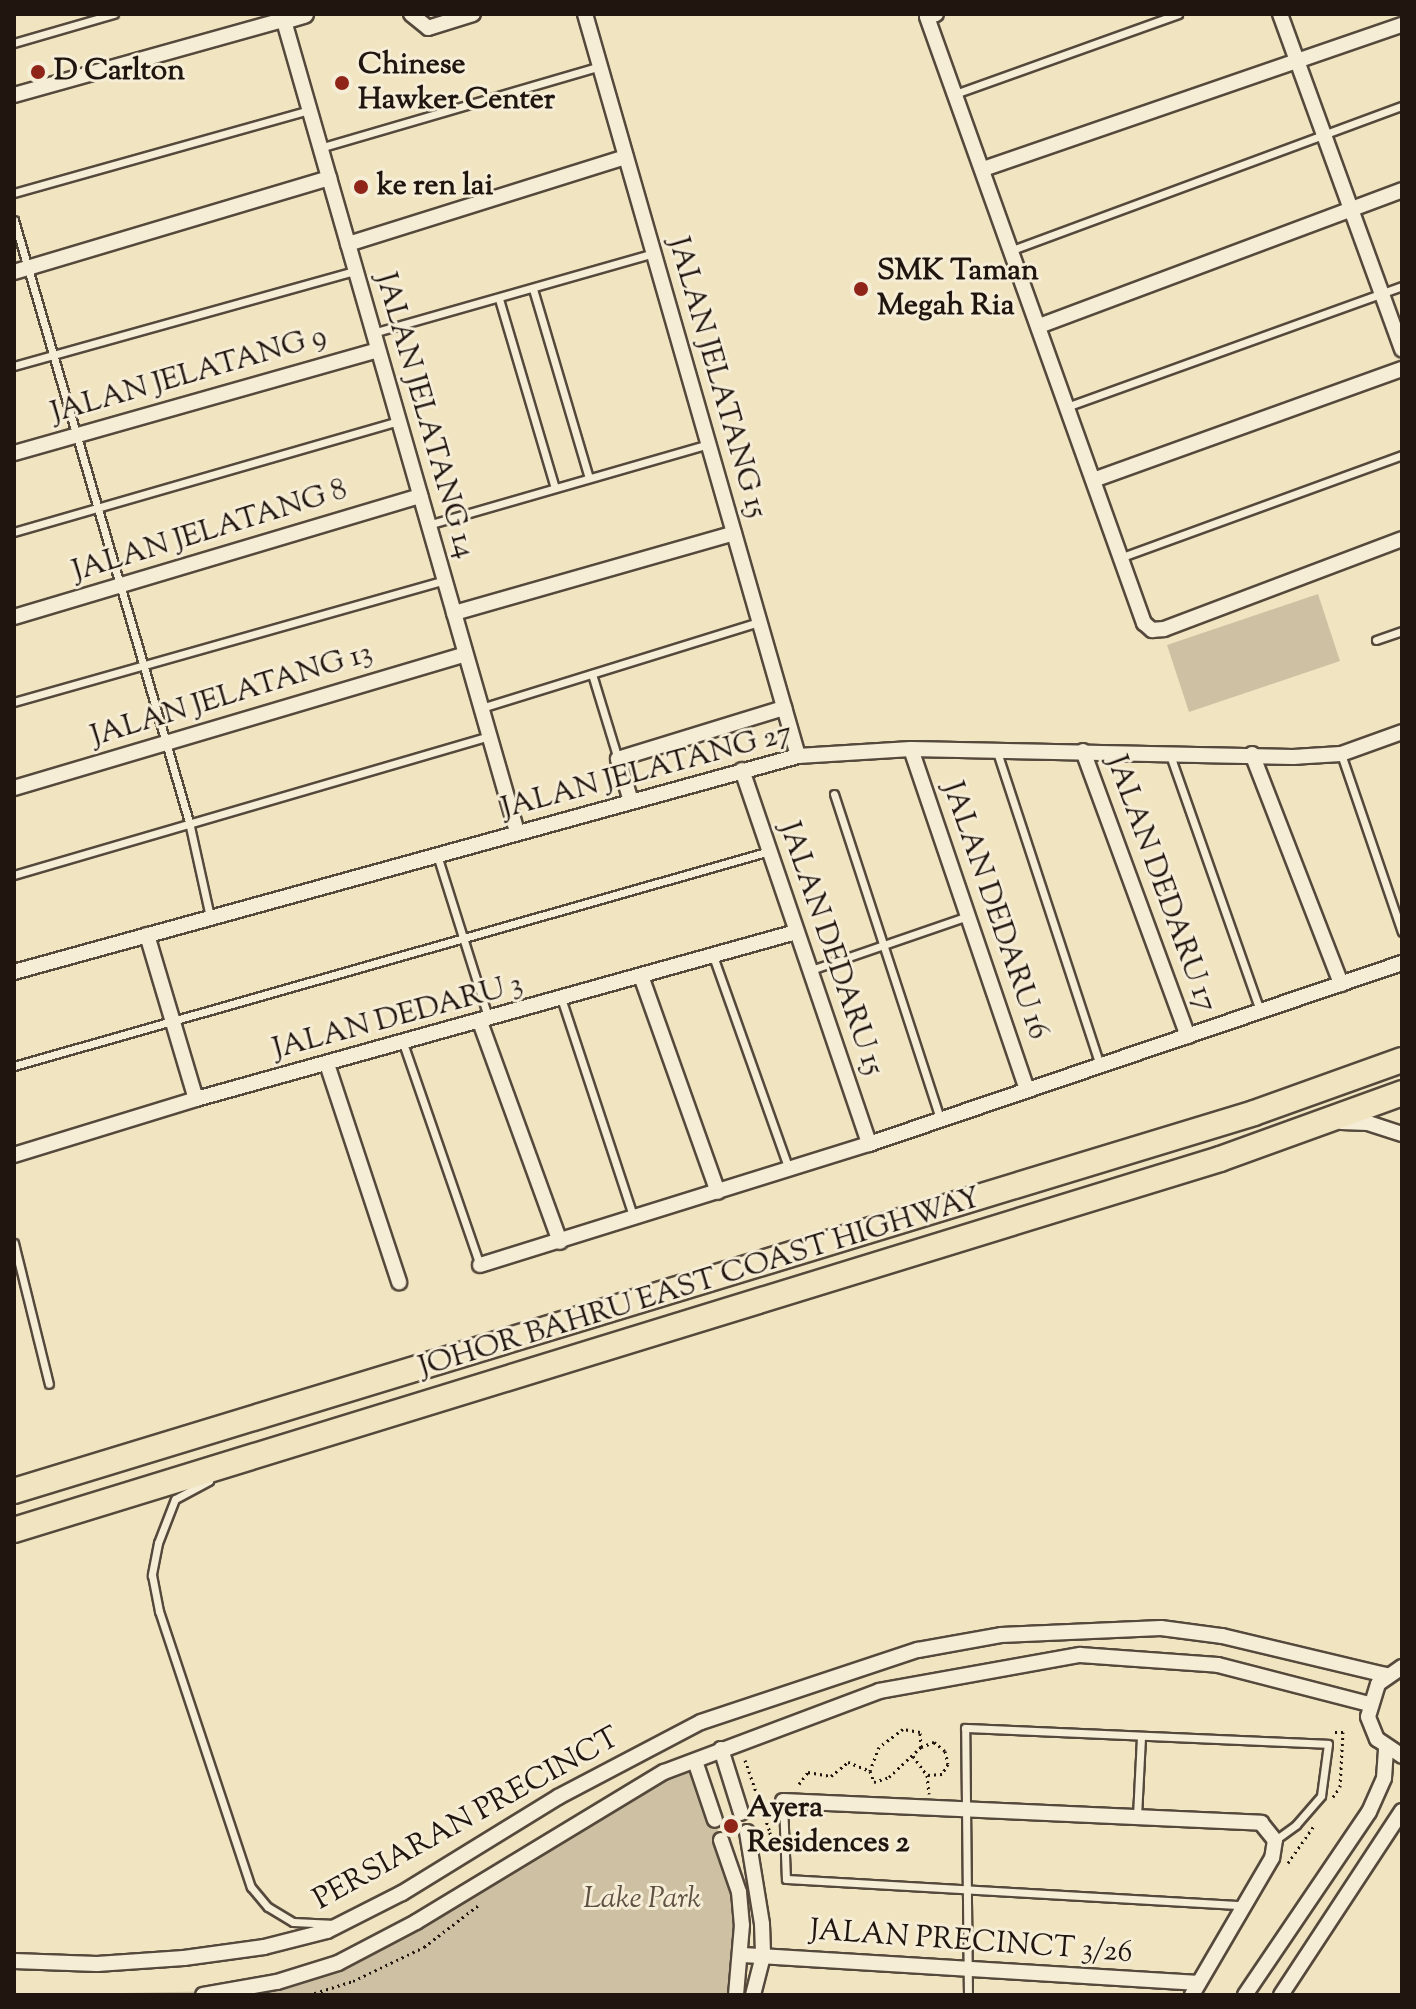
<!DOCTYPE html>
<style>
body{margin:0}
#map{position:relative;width:1416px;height:2009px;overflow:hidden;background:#f1e4c1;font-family:"Sorts Mill Goudy",serif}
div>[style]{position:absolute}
.green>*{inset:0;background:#cec1a3}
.path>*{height:3px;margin-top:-1.5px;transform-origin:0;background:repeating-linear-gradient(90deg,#21150f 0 2px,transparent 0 6px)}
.roads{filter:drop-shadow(2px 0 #55493c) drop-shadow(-2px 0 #55493c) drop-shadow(0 2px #55493c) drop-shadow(0 -2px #55493c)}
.service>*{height:7px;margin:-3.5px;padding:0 3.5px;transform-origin:3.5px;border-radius:3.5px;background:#f6edd7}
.minor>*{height:14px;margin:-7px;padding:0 7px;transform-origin:7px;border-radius:7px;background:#f6edd7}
.tertiary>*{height:18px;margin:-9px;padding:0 9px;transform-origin:9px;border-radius:9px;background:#f6edd7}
.trunk>*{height:24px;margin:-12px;padding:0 12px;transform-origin:12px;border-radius:12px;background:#f1e4c1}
.dots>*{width:22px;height:22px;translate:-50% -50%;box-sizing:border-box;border:4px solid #f6edd7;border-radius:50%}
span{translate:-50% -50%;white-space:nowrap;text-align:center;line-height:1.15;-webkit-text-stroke:6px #f6edd7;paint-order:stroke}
.poi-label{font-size:30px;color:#21150f;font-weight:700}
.left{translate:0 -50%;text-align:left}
.street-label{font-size:30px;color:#21150f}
.park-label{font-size:30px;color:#5e5143;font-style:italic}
.frame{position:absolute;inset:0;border:16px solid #21150f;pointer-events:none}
</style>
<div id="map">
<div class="green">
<i style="clip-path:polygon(1318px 594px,1340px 661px,1189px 712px,1167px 645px)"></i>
<i style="clip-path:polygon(695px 1761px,732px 1873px,742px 1925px,735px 1995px,14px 1995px,225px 1991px,347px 1958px)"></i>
</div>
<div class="path">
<i style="left:921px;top:1747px;width:15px;rotate:-94deg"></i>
<i style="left:920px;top:1732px;width:17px;rotate:-170deg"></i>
<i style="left:903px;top:1729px;width:30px;rotate:143deg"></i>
<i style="left:879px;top:1747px;width:26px;rotate:111deg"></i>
<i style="left:870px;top:1771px;width:12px;rotate:70deg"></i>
<i style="left:874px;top:1782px;width:16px;rotate:-18deg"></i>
<i style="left:889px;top:1777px;width:44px;rotate:-43.2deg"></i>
<i style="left:921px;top:1747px;width:14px;rotate:-21deg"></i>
<i style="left:934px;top:1742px;width:14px;rotate:39deg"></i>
<i style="left:945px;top:1751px;width:13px;rotate:77deg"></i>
<i style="left:948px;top:1764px;width:12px;rotate:121deg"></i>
<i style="left:942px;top:1774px;width:15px;rotate:176deg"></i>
<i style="left:927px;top:1775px;width:19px;rotate:84deg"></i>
<i style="left:913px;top:1756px;width:24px;rotate:54deg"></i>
<i style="left:745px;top:1760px;width:76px;rotate:70.9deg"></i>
<i style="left:770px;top:1832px;width:20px;rotate:87deg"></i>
<i style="left:799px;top:1784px;width:15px;rotate:-53deg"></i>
<i style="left:808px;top:1772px;width:23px;rotate:10deg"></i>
<i style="left:831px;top:1776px;width:22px;rotate:-39deg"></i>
<i style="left:848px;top:1762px;width:24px;rotate:22deg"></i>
<i style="left:1333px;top:1797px;width:12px;rotate:-55deg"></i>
<i style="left:1340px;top:1787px;width:55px;rotate:-86.9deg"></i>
<i style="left:1343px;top:1732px;width:9px;rotate:180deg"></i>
<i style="left:1288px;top:1863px;width:44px;rotate:-55.2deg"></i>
<i style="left:309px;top:1995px;width:46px;rotate:-17.7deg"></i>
<i style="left:353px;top:1981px;width:79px;rotate:-25.6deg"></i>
<i style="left:424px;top:1947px;width:71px;rotate:-37.5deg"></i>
</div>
<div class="roads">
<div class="service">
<i style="left:14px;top:43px;width:104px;rotate:-16.2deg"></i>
<i style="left:955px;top:94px;width:237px;rotate:-19.7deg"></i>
<i style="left:320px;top:148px;width:292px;rotate:-16.3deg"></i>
<i style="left:14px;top:193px;width:306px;rotate:-15.7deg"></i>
<i style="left:14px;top:220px;width:627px;rotate:73.79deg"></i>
<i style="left:189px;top:822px;width:97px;rotate:77.5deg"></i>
<i style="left:1012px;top:250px;width:416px;rotate:-20.3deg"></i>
<i style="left:533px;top:289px;width:197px;rotate:73.5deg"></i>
<i style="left:499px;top:299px;width:197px;rotate:73.5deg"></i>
<i style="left:373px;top:333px;width:291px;rotate:-15.9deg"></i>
<i style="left:14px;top:366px;width:354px;rotate:-15.6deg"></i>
<i style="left:1069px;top:406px;width:354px;rotate:-19.8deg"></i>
<i style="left:428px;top:525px;width:291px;rotate:-16.1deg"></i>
<i style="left:14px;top:532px;width:400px;rotate:-16.1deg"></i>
<i style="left:1122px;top:557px;width:298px;rotate:-20deg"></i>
<i style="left:1376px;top:640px;width:28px;rotate:-19deg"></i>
<i style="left:592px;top:674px;width:89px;rotate:73deg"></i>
<i style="left:14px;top:702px;width:447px;rotate:-15.8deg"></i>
<i style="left:481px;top:708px;width:291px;rotate:-17.2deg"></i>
<i style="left:997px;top:752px;width:330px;rotate:71.8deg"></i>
<i style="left:1341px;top:754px;width:188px;rotate:71.1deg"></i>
<i style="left:1170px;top:755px;width:271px;rotate:70.6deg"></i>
<i style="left:834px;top:794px;width:342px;rotate:71.9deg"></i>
<i style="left:437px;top:855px;width:173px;rotate:72.5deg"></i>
<i style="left:14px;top:875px;width:495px;rotate:-16.3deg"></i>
<i style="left:713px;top:956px;width:226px;rotate:70.4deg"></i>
<i style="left:811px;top:970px;width:166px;rotate:-19deg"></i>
<i style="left:562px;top:1001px;width:230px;rotate:71.7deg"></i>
<i style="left:403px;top:1043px;width:235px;rotate:70.9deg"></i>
<i style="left:14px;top:1066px;width:786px;rotate:-15.88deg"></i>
<i style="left:14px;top:1243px;width:145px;rotate:76.1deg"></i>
<i style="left:209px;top:1481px;width:38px;rotate:152deg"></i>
<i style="left:175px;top:1499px;width:47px;rotate:111.1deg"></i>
<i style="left:158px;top:1543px;width:33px;rotate:101deg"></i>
<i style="left:152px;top:1575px;width:37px;rotate:79deg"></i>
<i style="left:159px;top:1611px;width:291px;rotate:71.6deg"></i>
<i style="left:251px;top:1887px;width:26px;rotate:50deg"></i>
<i style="left:268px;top:1907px;width:29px;rotate:31deg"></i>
<i style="left:293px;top:1922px;width:42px;rotate:2.7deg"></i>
<i style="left:783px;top:1802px;width:77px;rotate:87.8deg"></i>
<i style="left:786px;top:1879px;width:457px;rotate:3.3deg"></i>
<i style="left:1137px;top:1816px;width:80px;rotate:-87.1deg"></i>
<i style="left:968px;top:1995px;width:267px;rotate:-90.6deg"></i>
<i style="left:965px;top:1728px;width:363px;rotate:2.5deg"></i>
<i style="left:1328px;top:1744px;width:52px;rotate:97.7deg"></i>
<i style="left:1321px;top:1796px;width:38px;rotate:131deg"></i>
<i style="left:1296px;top:1825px;width:26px;rotate:144deg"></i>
</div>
<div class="minor">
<i style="left:282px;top:14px;width:851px;rotate:73.97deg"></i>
<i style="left:411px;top:14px;width:22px;rotate:39deg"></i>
<i style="left:428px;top:28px;width:47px;rotate:-17.3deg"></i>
<i style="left:585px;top:14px;width:772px;rotate:73.98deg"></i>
<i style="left:936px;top:14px;width:9px;rotate:162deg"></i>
<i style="left:927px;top:17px;width:644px;rotate:70.3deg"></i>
<i style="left:1144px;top:623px;width:11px;rotate:41deg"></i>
<i style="left:1152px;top:630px;width:12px;rotate:-5deg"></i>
<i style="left:1164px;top:629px;width:254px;rotate:-20.7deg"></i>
<i style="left:1280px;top:14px;width:357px;rotate:70deg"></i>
<i style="left:14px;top:95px;width:279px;rotate:-15.6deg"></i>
<i style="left:983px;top:169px;width:443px;rotate:-19deg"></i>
<i style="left:348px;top:244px;width:291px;rotate:-17.4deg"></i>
<i style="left:14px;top:272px;width:329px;rotate:-16.6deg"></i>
<i style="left:1039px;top:326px;width:388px;rotate:-20.5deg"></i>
<i style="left:14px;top:453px;width:378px;rotate:-15.8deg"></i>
<i style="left:1096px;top:479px;width:325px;rotate:-19.8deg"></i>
<i style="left:454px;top:613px;width:291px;rotate:-15.9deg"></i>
<i style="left:14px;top:617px;width:424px;rotate:-16.6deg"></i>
<i style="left:911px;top:749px;width:360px;rotate:71.2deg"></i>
<i style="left:1083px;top:751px;width:304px;rotate:69.8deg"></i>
<i style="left:1252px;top:754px;width:247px;rotate:68.8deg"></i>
<i style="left:742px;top:770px;width:395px;rotate:71.2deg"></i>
<i style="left:14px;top:788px;width:470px;rotate:-16.5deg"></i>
<i style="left:631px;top:801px;width:44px;rotate:-107.2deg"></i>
<i style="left:618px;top:759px;width:174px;rotate:-17.1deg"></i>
<i style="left:147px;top:935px;width:171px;rotate:73.4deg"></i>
<i style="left:14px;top:972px;width:813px;rotate:-15.4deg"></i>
<i style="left:798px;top:756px;width:113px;rotate:-3.5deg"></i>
<i style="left:911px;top:749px;width:382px;rotate:1.2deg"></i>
<i style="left:1293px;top:757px;width:48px;rotate:-3.6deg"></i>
<i style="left:1341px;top:754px;width:65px;rotate:-19.8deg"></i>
<i style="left:641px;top:976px;width:229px;rotate:70.4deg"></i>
<i style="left:480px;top:1022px;width:234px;rotate:70deg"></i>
<i style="left:327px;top:1064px;width:230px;rotate:71.7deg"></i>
<i style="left:1341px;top:1122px;width:27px;rotate:2deg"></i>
<i style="left:1368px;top:1123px;width:36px;rotate:18deg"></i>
<i style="left:14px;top:1155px;width:190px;rotate:-17.1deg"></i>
<i style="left:196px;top:1099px;width:623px;rotate:-15.55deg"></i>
<i style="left:480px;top:1265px;width:407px;rotate:-17.3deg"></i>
<i style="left:869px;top:1144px;width:563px;rotate:-18.76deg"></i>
<i style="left:1402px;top:1667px;width:29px;rotate:145deg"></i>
<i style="left:1378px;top:1684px;width:34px;rotate:107deg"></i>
<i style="left:1368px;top:1717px;width:24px;rotate:68deg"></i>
<i style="left:1377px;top:1739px;width:30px;rotate:34deg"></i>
<i style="left:721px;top:1749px;width:67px;rotate:72.6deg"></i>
<i style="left:695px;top:1761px;width:62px;rotate:71.3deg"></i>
<i style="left:783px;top:1801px;width:479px;rotate:2.6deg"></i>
<i style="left:1261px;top:1823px;width:22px;rotate:51deg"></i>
<i style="left:1275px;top:1840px;width:18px;rotate:99deg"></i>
<i style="left:1272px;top:1858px;width:159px;rotate:120.3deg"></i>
<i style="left:747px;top:1832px;width:93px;rotate:80.7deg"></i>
<i style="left:762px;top:1924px;width:32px;rotate:88deg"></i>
<i style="left:763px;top:1956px;width:40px;rotate:104.4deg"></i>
<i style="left:721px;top:1840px;width:55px;rotate:70.9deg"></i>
<i style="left:739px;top:1892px;width:33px;rotate:85deg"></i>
<i style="left:742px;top:1925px;width:70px;rotate:94.9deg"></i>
<i style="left:742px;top:1955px;width:455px;rotate:3.5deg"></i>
<i style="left:14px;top:1961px;width:83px;rotate:2.1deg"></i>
<i style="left:97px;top:1964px;width:87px;rotate:-3.9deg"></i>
<i style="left:184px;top:1958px;width:81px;rotate:-7.8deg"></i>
<i style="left:264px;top:1947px;width:65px;rotate:-14.3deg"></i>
<i style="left:327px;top:1931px;width:84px;rotate:-26.9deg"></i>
<i style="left:402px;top:1893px;width:183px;rotate:-31.6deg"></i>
<i style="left:558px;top:1797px;width:161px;rotate:-27.7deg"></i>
<i style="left:701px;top:1722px;width:229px;rotate:-18.4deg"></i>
<i style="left:918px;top:1650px;width:84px;rotate:-10.2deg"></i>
<i style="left:1001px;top:1635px;width:160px;rotate:-2.5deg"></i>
<i style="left:1161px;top:1628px;width:62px;rotate:7.5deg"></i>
<i style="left:1222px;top:1636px;width:169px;rotate:13.4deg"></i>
<i style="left:203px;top:1995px;width:75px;rotate:-10deg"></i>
<i style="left:277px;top:1982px;width:64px;rotate:-17.3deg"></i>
<i style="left:338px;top:1963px;width:88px;rotate:-27.7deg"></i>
<i style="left:416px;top:1922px;width:290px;rotate:-31.2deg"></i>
<i style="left:664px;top:1772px;width:230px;rotate:-20.6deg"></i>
<i style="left:879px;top:1691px;width:204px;rotate:-10.2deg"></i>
<i style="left:1080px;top:1655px;width:138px;rotate:4.1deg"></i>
<i style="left:1218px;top:1665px;width:156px;rotate:14.5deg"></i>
<i style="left:1245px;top:1995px;width:221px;rotate:-55.9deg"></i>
<i style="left:1369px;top:1812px;width:37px;rotate:-66deg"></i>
<i style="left:1384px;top:1778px;width:30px;rotate:-86deg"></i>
<i style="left:1281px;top:1995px;width:220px;rotate:-56.7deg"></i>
</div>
<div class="tertiary">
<i style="left:283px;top:20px;width:22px;rotate:-16deg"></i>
</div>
<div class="trunk">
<i style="left:14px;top:1491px;width:1296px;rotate:-16.95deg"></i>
<i style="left:1254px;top:1113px;width:157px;rotate:-19.7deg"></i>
<i style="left:14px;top:1530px;width:1262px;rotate:-17.1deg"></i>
<i style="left:1220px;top:1159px;width:194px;rotate:-19.9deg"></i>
</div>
</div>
<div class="dots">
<i style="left:38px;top:72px;background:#8f2418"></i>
<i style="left:342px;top:83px;background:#8f2418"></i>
<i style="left:361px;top:187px;background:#8f2418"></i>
<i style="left:861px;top:289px;background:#8f2418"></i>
<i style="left:731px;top:1826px;background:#8f2418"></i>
</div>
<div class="poi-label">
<span class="left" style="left:358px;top:83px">Chinese<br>Hawker Center</span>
<span class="left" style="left:54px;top:72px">D Carlton</span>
<span class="left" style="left:377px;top:187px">ke ren lai</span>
<span class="left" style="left:877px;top:289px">SMK Taman<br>Megah Ria</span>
<span class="left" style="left:747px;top:1826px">Ayera<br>Residences 2</span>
</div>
<div class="street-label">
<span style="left:189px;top:376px;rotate:-16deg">JALAN JELATANG 9</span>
<span style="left:716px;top:378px;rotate:74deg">JALAN JELATANG 15</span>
<span style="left:424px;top:416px;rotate:74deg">JALAN JELATANG 14</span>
<span style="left:210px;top:532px;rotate:-17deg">JALAN JELATANG 8</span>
<span style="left:232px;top:696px;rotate:-17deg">JALAN JELATANG 13</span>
<span style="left:647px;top:772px;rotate:-15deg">JALAN JELATANG 27</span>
<span style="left:1160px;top:884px;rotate:70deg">JALAN DEDARU 17</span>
<span style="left:994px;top:911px;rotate:71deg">JALAN DEDARU 16</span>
<span style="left:830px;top:949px;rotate:71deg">JALAN DEDARU 15</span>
<span style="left:398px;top:1018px;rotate:-15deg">JALAN DEDARU 3</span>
<span style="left:700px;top:1284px;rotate:-17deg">JOHOR BAHRU EAST COAST HIGHWAY</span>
<span style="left:467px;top:1820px;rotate:-29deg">PERSIARAN PRECINCT</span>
<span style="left:971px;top:1943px;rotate:4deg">JALAN PRECINCT 3/26</span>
</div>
<div class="park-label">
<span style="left:642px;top:1900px">Lake Park</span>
</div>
<div class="frame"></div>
</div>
